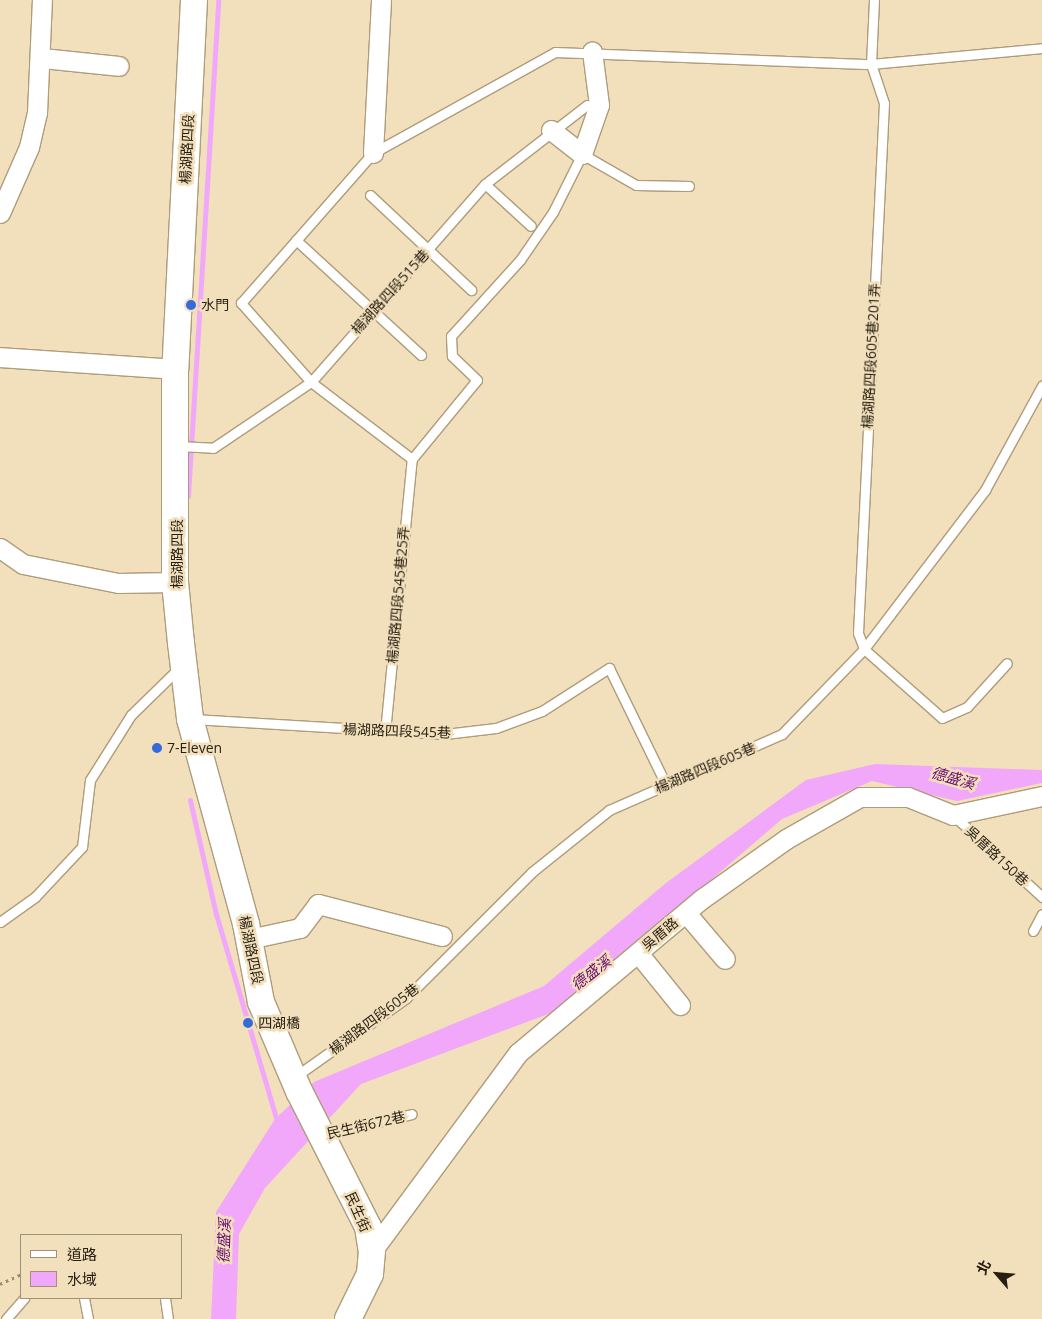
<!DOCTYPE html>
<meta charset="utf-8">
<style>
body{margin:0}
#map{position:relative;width:1042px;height:1319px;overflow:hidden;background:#f2dfbc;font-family:"Open Sans","Noto Sans TC",sans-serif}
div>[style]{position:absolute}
.water>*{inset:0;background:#f1a8fa}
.stream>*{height:5px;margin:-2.5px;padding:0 2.5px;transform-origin:2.5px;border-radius:2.5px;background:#f1a8fa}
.path>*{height:3px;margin-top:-1.5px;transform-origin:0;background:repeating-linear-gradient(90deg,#9c8e74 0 2.5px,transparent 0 6.5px)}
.roads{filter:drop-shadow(1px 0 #ae9c7b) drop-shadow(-1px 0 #ae9c7b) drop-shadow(0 1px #ae9c7b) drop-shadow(0 -1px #ae9c7b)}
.lane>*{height:9px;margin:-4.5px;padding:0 4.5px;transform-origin:4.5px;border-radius:4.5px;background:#fff}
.street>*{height:19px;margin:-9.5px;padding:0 9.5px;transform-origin:9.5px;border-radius:9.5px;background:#fff}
.secondary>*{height:26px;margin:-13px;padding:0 13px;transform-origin:13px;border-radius:13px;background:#fff}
.dots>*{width:14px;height:14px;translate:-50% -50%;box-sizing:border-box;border:2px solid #f2dfbc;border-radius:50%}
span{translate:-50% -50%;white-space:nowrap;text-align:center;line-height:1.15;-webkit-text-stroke:5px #f2dfbc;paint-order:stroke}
.street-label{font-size:14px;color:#251e11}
.poi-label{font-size:14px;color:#251e11}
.left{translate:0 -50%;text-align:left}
.water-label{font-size:15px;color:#650870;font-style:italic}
.legend{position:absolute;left:20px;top:1234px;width:162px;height:65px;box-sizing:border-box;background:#f2dfbc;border:1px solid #a09278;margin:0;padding:6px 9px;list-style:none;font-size:15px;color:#251e11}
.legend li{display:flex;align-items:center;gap:10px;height:25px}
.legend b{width:25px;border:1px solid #a09278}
.north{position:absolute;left:972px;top:1249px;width:50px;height:50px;-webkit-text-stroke:4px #f2dfbc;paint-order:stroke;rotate:297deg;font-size:14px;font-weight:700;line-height:20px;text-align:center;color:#251e11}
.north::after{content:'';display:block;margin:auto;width:18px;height:22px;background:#251e11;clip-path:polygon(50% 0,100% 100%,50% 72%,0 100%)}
</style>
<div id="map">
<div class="water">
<i style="clip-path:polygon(875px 764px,1042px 770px,1042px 783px,957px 801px,872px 781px,782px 819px,559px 1010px,361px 1084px,265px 1188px,239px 1234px,236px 1319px,211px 1319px,216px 1212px,275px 1119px,314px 1082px,544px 986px,666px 883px,806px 780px)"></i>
</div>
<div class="stream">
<i style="left:188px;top:496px;width:497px;rotate:-86.5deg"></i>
<i style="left:190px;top:800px;width:117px;rotate:77.2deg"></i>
<i style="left:216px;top:914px;width:220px;rotate:73.6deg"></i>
</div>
<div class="path">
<i style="left:0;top:1284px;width:23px;rotate:-25deg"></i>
</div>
<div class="roads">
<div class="lane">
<i style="left:874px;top:0;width:64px;rotate:92.7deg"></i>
<i style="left:871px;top:64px;width:41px;rotate:71.6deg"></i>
<i style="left:884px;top:103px;width:531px;rotate:92.81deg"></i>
<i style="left:858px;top:633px;width:17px;rotate:69deg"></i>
<i style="left:864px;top:649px;width:104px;rotate:41.5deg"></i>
<i style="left:942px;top:718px;width:27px;rotate:-24deg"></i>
<i style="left:967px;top:707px;width:59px;rotate:-47.7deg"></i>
<i style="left:485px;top:184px;width:62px;rotate:42.4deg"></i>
<i style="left:370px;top:195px;width:139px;rotate:43.2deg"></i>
<i style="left:296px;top:240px;width:170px;rotate:42.6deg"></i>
<i style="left:178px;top:446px;width:35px;rotate:3deg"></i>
<i style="left:213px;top:448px;width:118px;rotate:-34deg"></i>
<i style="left:311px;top:382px;width:264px;rotate:-48.7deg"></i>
<i style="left:485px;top:184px;width:129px;rotate:-37.8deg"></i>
<i style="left:412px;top:459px;width:127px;rotate:-142.7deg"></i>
<i style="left:311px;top:382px;width:106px;rotate:-131.5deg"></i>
<i style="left:241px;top:303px;width:200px;rotate:-48.7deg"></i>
<i style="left:373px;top:153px;width:208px;rotate:-29deg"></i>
<i style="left:555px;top:52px;width:316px;rotate:2.2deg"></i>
<i style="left:871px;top:64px;width:172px;rotate:-5.3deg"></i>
<i style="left:412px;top:459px;width:102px;rotate:-50.6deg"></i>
<i style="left:477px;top:380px;width:35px;rotate:-136deg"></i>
<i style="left:452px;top:356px;width:20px;rotate:-93deg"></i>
<i style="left:451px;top:336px;width:103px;rotate:-47.8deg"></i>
<i style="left:520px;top:260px;width:58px;rotate:-55.5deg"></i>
<i style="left:553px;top:212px;width:65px;rotate:-63.4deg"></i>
<i style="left:582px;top:154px;width:62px;rotate:29.9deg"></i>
<i style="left:636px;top:185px;width:53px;rotate:1.1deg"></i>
<i style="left:193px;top:719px;width:252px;rotate:3.4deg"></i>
<i style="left:445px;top:734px;width:51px;rotate:-6.7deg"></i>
<i style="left:496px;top:728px;width:49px;rotate:-20.3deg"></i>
<i style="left:542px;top:711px;width:80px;rotate:-32.7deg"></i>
<i style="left:609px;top:668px;width:128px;rotate:64deg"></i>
<i style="left:385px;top:732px;width:274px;rotate:-84.4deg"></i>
<i style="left:954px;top:816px;width:120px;rotate:42.6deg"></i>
<i style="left:0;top:922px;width:43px;rotate:-35.5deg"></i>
<i style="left:35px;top:897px;width:69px;rotate:-46.8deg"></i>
<i style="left:82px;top:847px;width:67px;rotate:-83.2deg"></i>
<i style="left:90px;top:780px;width:77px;rotate:-57.8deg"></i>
<i style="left:131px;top:715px;width:69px;rotate:-44.4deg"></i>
<i style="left:1033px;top:931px;width:19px;rotate:-62deg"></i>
<i style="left:296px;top:1076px;width:135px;rotate:-35.3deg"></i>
<i style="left:406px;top:998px;width:178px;rotate:-45deg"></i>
<i style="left:532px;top:872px;width:99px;rotate:-38.8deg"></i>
<i style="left:609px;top:810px;width:189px;rotate:-23.7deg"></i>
<i style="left:782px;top:734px;width:118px;rotate:-46deg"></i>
<i style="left:864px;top:649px;width:200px;rotate:-52.7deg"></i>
<i style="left:985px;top:490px;width:119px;rotate:-61.3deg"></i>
<i style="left:323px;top:1135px;width:91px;rotate:-13.3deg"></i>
<i style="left:84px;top:1298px;width:21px;rotate:79deg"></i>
<i style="left:165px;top:1298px;width:21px;rotate:82deg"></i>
<i style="left:6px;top:1319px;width:28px;rotate:-49deg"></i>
</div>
<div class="street">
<i style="left:42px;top:58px;width:77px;rotate:5.9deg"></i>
<i style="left:551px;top:130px;width:39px;rotate:38deg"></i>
<i style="left:582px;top:154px;width:52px;rotate:-70.9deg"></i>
<i style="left:599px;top:105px;width:54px;rotate:-97.4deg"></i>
<i style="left:373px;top:153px;width:153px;rotate:-87deg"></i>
<i style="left:0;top:213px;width:72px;rotate:-66.3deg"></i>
<i style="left:29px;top:147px;width:35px;rotate:-77deg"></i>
<i style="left:37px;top:113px;width:113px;rotate:-87.5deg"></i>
<i style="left:0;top:357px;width:175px;rotate:3.9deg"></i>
<i style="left:0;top:548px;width:28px;rotate:35deg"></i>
<i style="left:23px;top:564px;width:97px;rotate:11.3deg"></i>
<i style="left:118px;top:583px;width:57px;rotate:-1deg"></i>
<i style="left:686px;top:913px;width:60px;rotate:49.7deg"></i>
<i style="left:249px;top:939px;width:52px;rotate:-12.2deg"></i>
<i style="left:300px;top:928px;width:30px;rotate:-53deg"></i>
<i style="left:318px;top:904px;width:128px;rotate:14.5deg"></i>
<i style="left:638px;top:953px;width:67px;rotate:51.1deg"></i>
<i style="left:372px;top:1251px;width:246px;rotate:-53.6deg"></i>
<i style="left:518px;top:1053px;width:241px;rotate:-40deg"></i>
<i style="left:703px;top:898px;width:102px;rotate:-35.4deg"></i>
<i style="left:786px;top:839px;width:85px;rotate:-29.6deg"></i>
<i style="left:860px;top:797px;width:48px"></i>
<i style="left:908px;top:797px;width:48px;rotate:21.8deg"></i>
<i style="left:953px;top:815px;width:91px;rotate:-12.1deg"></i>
</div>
<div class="secondary">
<i style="left:194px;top:0;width:369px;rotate:92.9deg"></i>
<i style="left:175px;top:369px;width:213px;rotate:90deg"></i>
<i style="left:175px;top:582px;width:61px;rotate:84.4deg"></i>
<i style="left:181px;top:643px;width:77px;rotate:83.2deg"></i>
<i style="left:190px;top:719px;width:213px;rotate:74.7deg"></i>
<i style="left:246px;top:924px;width:79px;rotate:79.1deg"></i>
<i style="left:261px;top:1002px;width:97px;rotate:66.9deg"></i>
<i style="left:299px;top:1091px;width:153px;rotate:63.1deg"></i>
<i style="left:368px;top:1227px;width:24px;rotate:81deg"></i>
<i style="left:372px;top:1251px;width:23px;rotate:95deg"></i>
<i style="left:370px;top:1274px;width:50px;rotate:116.1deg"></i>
</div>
</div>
<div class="dots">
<i style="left:191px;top:305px;background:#356ada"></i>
<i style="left:157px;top:748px;background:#356ada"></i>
<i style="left:248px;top:1023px;background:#356ada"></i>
</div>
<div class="street-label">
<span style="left:187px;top:149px;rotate:-87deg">楊湖路四段</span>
<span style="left:390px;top:292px;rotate:-48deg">楊湖路四段515巷</span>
<span style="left:871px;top:356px;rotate:-87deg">楊湖路四段605巷201弄</span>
<span style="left:177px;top:554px;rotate:-90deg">楊湖路四段</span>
<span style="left:398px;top:595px;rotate:-85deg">楊湖路四段545巷25弄</span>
<span style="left:397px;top:731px;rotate:2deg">楊湖路四段545巷</span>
<span style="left:705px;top:768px;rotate:-23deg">楊湖路四段605巷</span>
<span style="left:997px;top:856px;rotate:43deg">吳厝路150巷</span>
<span style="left:660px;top:934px;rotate:-40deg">吳厝路</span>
<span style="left:251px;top:950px;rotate:78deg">楊湖路四段</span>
<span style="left:374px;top:1019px;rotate:-37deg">楊湖路四段605巷</span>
<span style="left:366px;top:1125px;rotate:-13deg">民生街672巷</span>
<span style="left:358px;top:1212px;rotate:66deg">民生街</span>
</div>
<div class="poi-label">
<span class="left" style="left:201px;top:305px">水門</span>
<span class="left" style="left:167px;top:748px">7-Eleven</span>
<span class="left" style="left:258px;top:1023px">四湖橋</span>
</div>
<div class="water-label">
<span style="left:953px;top:778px;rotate:16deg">德盛溪</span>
<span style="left:591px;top:973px;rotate:-38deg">德盛溪</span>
<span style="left:224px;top:1241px;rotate:-88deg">德盛溪</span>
</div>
<ul class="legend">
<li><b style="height:6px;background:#fff"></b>道路</li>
<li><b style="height:14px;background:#f1a8fa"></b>水域</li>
</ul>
<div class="north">北</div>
</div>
